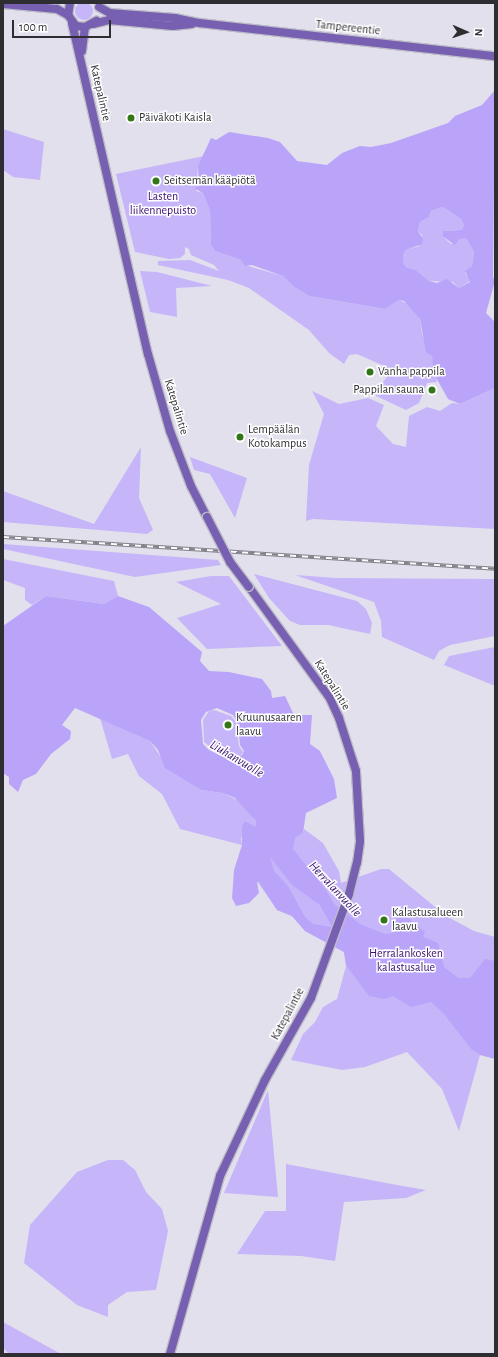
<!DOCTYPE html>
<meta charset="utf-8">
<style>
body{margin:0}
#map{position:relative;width:498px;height:1357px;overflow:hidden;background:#e2e0ed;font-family:"Alegreya Sans",sans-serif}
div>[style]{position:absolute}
.green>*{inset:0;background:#c6b5f9}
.round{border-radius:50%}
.water>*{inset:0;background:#baa4f9}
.roads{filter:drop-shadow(1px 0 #bebcc8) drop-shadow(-1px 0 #bebcc8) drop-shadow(0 1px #bebcc8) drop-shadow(0 -1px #bebcc8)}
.secondary>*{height:8px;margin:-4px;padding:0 4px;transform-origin:4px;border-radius:4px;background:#7760b1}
.rail>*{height:3.5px;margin-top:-1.75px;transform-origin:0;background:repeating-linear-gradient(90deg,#fff 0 6px,#83818a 0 12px);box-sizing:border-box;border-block:1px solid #83818a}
.bridges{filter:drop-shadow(1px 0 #bebcc8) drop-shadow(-1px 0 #bebcc8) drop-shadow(0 1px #bebcc8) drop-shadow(0 -1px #bebcc8)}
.secondary-bridge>*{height:8px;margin:-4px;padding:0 4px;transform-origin:4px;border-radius:4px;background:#7760b1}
.dots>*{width:11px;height:11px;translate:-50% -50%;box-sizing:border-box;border:2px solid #fff;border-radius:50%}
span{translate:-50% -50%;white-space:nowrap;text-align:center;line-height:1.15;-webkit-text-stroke:3px #fff;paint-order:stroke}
.street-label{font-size:12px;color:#2e2d32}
.poi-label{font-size:12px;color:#2e2d32}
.left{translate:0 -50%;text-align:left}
.right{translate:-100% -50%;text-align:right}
.park-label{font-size:12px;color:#390d70}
.water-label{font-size:13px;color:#390e71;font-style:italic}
.frame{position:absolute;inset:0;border:4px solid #2e2d32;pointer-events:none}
.north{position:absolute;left:446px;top:12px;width:40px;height:40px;-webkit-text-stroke:3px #fff;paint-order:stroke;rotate:92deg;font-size:11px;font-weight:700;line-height:16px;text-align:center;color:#2e2d32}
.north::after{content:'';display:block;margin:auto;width:14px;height:18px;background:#2e2d32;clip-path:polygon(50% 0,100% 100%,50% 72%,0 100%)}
.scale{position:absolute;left:12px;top:20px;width:99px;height:18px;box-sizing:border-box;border:2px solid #2e2d32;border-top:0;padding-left:5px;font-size:12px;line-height:14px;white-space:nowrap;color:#2e2d32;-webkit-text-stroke:3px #fff;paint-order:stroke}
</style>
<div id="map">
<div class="green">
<i class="round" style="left:75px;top:2px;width:18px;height:18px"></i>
<i style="clip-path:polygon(3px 129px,44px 142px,40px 180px,13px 177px,3px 170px)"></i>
<i style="clip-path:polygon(204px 156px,198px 166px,197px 178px,200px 181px,196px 191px,203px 193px,210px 211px,211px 245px,215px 251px,241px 260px,248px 266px,283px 276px,294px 287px,309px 296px,385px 309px,399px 300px,410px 305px,420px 319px,422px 334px,432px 356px,437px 382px,427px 383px,419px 403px,406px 410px,376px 396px,375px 392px,390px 373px,384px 366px,357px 354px,349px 355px,344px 364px,329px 353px,309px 330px,249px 288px,228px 280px,158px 265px,158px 261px,190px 260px,219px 271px,214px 265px,191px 255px,189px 249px,185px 247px,185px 254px,180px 258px,169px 259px,135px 252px,116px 174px)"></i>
<i style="clip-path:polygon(443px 207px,461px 219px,464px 225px,462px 230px,443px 231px,442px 236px,451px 244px,461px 237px,466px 238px,474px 252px,472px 266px,465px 273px,470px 281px,459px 288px,453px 282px,429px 281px,416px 270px,406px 267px,403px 262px,403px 255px,406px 250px,419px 246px,422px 235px,418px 231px,420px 222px,429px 217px,431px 211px)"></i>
<i style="clip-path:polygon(140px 271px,157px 272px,212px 286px,176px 288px,177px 317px,150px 312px)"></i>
<i style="clip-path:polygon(495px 388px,495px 529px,313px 519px,306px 521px,309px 465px,324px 414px,312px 391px,339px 404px,368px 398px,384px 405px,376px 426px,393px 444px,406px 447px,409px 416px,427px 407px,440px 411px,452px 403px,460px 404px)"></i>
<i style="clip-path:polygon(141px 447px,139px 498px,153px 530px,147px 534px,3px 522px,3px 491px,94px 524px)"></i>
<i style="clip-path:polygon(190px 457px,247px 478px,235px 518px,210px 474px,194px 470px)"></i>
<i style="clip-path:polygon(3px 544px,218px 560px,221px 565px,135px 577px,3px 549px)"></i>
<i style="clip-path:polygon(3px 559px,114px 581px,118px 596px,104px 604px,46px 596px,32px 605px,25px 600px,25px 588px,3px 580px)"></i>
<i style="clip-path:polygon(254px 574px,357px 601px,366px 609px,372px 623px,370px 634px,328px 625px,300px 625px,290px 621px,269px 598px)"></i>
<i style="clip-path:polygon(295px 575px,336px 578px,495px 579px,495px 636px,450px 645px,439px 651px,434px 660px,382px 637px,381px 621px,374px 602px)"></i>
<i style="clip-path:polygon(211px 576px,229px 576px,282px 646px,207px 649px,177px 618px,221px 604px,176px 582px)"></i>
<i style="clip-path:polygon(495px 647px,495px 686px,444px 665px,449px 656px)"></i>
<i style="clip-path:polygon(214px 710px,231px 716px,236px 722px,239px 746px,243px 752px,240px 756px,219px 754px,204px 742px,203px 720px,209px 711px)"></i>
<i style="clip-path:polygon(100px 718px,150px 741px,171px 772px,201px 790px,223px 793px,239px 801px,256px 821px,255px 827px,241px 838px,242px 845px,180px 829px,162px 794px,139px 776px,128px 754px,112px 759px)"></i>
<i style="clip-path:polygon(304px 829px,323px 843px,339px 871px,341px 883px,381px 869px,389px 869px,446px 916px,474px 931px,495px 937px,495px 994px,472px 1050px,480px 1055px,459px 1131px,442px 1089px,407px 1052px,365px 1067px,342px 1070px,291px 1060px,303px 1034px,315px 1022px,323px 1007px,337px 999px,346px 966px,344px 952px,305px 931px,292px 916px,277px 910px,257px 881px,267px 850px,295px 838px,303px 833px)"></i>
<i style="clip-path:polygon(268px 1090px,278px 1197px,224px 1193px)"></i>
<i style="clip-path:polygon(108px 1160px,123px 1160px,135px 1170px,146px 1192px,162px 1209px,168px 1231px,156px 1290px,127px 1292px,108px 1305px,108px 1317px,77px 1305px,24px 1263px,30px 1225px,77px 1172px)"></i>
<i style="clip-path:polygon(286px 1164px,397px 1185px,426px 1190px,406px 1198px,344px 1202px,335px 1261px,301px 1256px,237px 1254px,265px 1211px,286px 1211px)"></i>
<i style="clip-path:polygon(3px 1322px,61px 1354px,9px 1354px,3px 1348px)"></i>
</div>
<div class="water">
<i style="clip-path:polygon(evenodd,495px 90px,493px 277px,495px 281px,486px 313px,495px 322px,495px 388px,460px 404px,448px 399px,434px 374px,432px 356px,426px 352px,420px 319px,404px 301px,399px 300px,385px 309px,309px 296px,294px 287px,283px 276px,252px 265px,245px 266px,241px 260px,215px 251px,211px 245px,210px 211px,203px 193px,194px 188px,199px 186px,198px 166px,211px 138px,216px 140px,229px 132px,268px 138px,280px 142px,297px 161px,327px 165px,342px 153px,360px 146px,371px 147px,391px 143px,448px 123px,455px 116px,482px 105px,495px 90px,443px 207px,461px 219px,464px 225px,462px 230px,443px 231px,442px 236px,455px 245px,459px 239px,466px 238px,474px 252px,472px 266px,465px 271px,470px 282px,459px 288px,447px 279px,437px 283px,429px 281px,416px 270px,406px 267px,403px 262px,403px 255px,406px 250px,422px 244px,423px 239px,418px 231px,420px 222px,429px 217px,431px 211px,443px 207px)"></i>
<i style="clip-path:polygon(evenodd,46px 596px,104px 604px,118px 596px,149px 607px,202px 652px,200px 661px,209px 671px,229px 672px,262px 679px,271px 691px,272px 698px,285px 696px,294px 715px,312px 715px,310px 744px,320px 751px,334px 779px,337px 798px,306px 813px,303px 833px,295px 838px,293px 849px,326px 890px,334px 904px,360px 924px,385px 934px,392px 933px,397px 931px,396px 912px,399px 910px,425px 932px,423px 937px,438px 943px,444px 967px,458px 978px,470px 978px,485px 959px,495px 961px,495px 1059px,480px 1055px,472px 1050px,444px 1014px,431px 1002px,411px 1007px,393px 996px,384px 999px,369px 996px,346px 965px,344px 952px,305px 931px,292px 916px,277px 910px,259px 882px,257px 882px,259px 893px,249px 903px,236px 906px,232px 898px,234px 870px,242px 845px,242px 827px,244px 822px,247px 822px,255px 827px,256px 821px,235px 798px,223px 793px,201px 790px,171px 772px,165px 768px,158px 750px,150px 741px,75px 708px,62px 725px,71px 731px,70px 739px,51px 754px,36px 774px,23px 780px,18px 792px,9px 784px,9px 777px,3px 773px,3px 626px,46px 596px,217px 708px,233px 715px,238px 724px,240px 745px,244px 751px,242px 755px,237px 758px,221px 756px,209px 750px,203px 744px,201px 720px,206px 712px,217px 708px,46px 596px,270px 857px,292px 885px,320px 905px,332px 927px,313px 924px,305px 917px,288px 886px,274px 871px,270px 857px)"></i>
</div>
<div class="roads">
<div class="secondary">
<i style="left:70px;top:3px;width:12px;rotate:99deg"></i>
<i style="left:68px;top:15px;width:14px;rotate:54deg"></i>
<i style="left:76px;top:26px;width:9px;rotate:6deg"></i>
<i style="left:85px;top:27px;width:13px;rotate:-29deg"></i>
<i style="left:3px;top:4px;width:54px;rotate:5.3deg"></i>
<i style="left:57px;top:9px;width:13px;rotate:29deg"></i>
<i style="left:99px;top:7px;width:13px;rotate:29deg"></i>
<i style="left:110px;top:13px;width:65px;rotate:4.4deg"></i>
<i style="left:175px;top:18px;width:25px;rotate:12deg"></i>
<i style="left:199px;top:23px;width:298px;rotate:6.4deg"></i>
<i style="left:72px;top:23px;width:340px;rotate:77.1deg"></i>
<i style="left:148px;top:354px;width:80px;rotate:74.1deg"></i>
<i style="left:170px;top:431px;width:59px;rotate:69.1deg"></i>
<i style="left:191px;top:486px;width:35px;rotate:63deg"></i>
<i style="left:93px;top:24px;width:16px;rotate:-14deg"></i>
<i style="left:109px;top:20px;width:64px;rotate:5.4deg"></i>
<i style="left:173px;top:26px;width:19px;rotate:-6deg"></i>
<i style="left:82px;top:51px;width:24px;rotate:-83deg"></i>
<i style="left:170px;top:1354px;width:185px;rotate:-74.3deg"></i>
<i style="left:220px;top:1176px;width:106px;rotate:-64.9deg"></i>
<i style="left:265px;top:1080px;width:94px;rotate:-60.7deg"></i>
<i style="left:311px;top:998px;width:111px;rotate:-69.9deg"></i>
<i style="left:349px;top:894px;width:32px;rotate:-76deg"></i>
<i style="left:357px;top:863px;width:22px;rotate:-82deg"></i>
<i style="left:360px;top:841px;width:70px;rotate:-93.3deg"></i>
<i style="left:356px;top:771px;width:56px;rotate:-107.8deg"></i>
<i style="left:339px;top:718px;width:23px;rotate:-115deg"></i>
<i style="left:329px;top:697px;width:136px;rotate:-126deg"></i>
</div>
</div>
<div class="rail">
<i style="left:3px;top:537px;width:493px;rotate:3.7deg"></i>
</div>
<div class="bridges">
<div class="secondary-bridge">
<i style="left:207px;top:517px;width:51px;rotate:62.9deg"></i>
<i style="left:230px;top:562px;width:31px;rotate:53deg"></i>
</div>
</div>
<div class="dots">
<i style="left:131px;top:118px;background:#337616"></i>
<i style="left:156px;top:181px;background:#337616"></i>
<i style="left:370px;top:372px;background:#337616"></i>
<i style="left:432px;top:390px;background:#337616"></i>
<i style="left:240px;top:437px;background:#337616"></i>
<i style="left:228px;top:725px;background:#337616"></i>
<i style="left:384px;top:920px;background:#337616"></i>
</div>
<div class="street-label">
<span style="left:348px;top:28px;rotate:6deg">Tampereentie</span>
<span style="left:100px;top:93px;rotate:77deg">Katepalintie</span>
<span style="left:176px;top:407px;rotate:73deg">Katepalintie</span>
<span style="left:332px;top:685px;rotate:58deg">Katepalintie</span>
<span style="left:288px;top:1014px;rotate:-62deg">Katepalintie</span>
</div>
<div class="poi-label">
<span class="left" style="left:139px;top:118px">Päiväkoti Kaisla</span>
<span class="left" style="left:164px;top:181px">Seitsemän kääpiötä</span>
<span class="left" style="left:378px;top:372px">Vanha pappila</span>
<span class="right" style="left:424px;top:390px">Pappilan sauna</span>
<span class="left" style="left:248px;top:437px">Lempäälän<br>Kotokampus</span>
<span class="left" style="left:236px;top:725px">Kruunusaaren<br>laavu</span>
<span class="left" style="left:392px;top:920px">Kalastusalueen<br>laavu</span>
</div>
<div class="park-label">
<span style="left:163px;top:204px">Lasten<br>liikennepuisto</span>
<span style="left:406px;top:961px">Herralankosken<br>kalastusalue</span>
</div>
<div class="water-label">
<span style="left:236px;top:760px;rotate:31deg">Liuhanvuolle</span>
<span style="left:334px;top:890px;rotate:47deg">Herralanvuolle</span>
</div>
<div class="frame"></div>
<div class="north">N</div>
<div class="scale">100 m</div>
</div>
